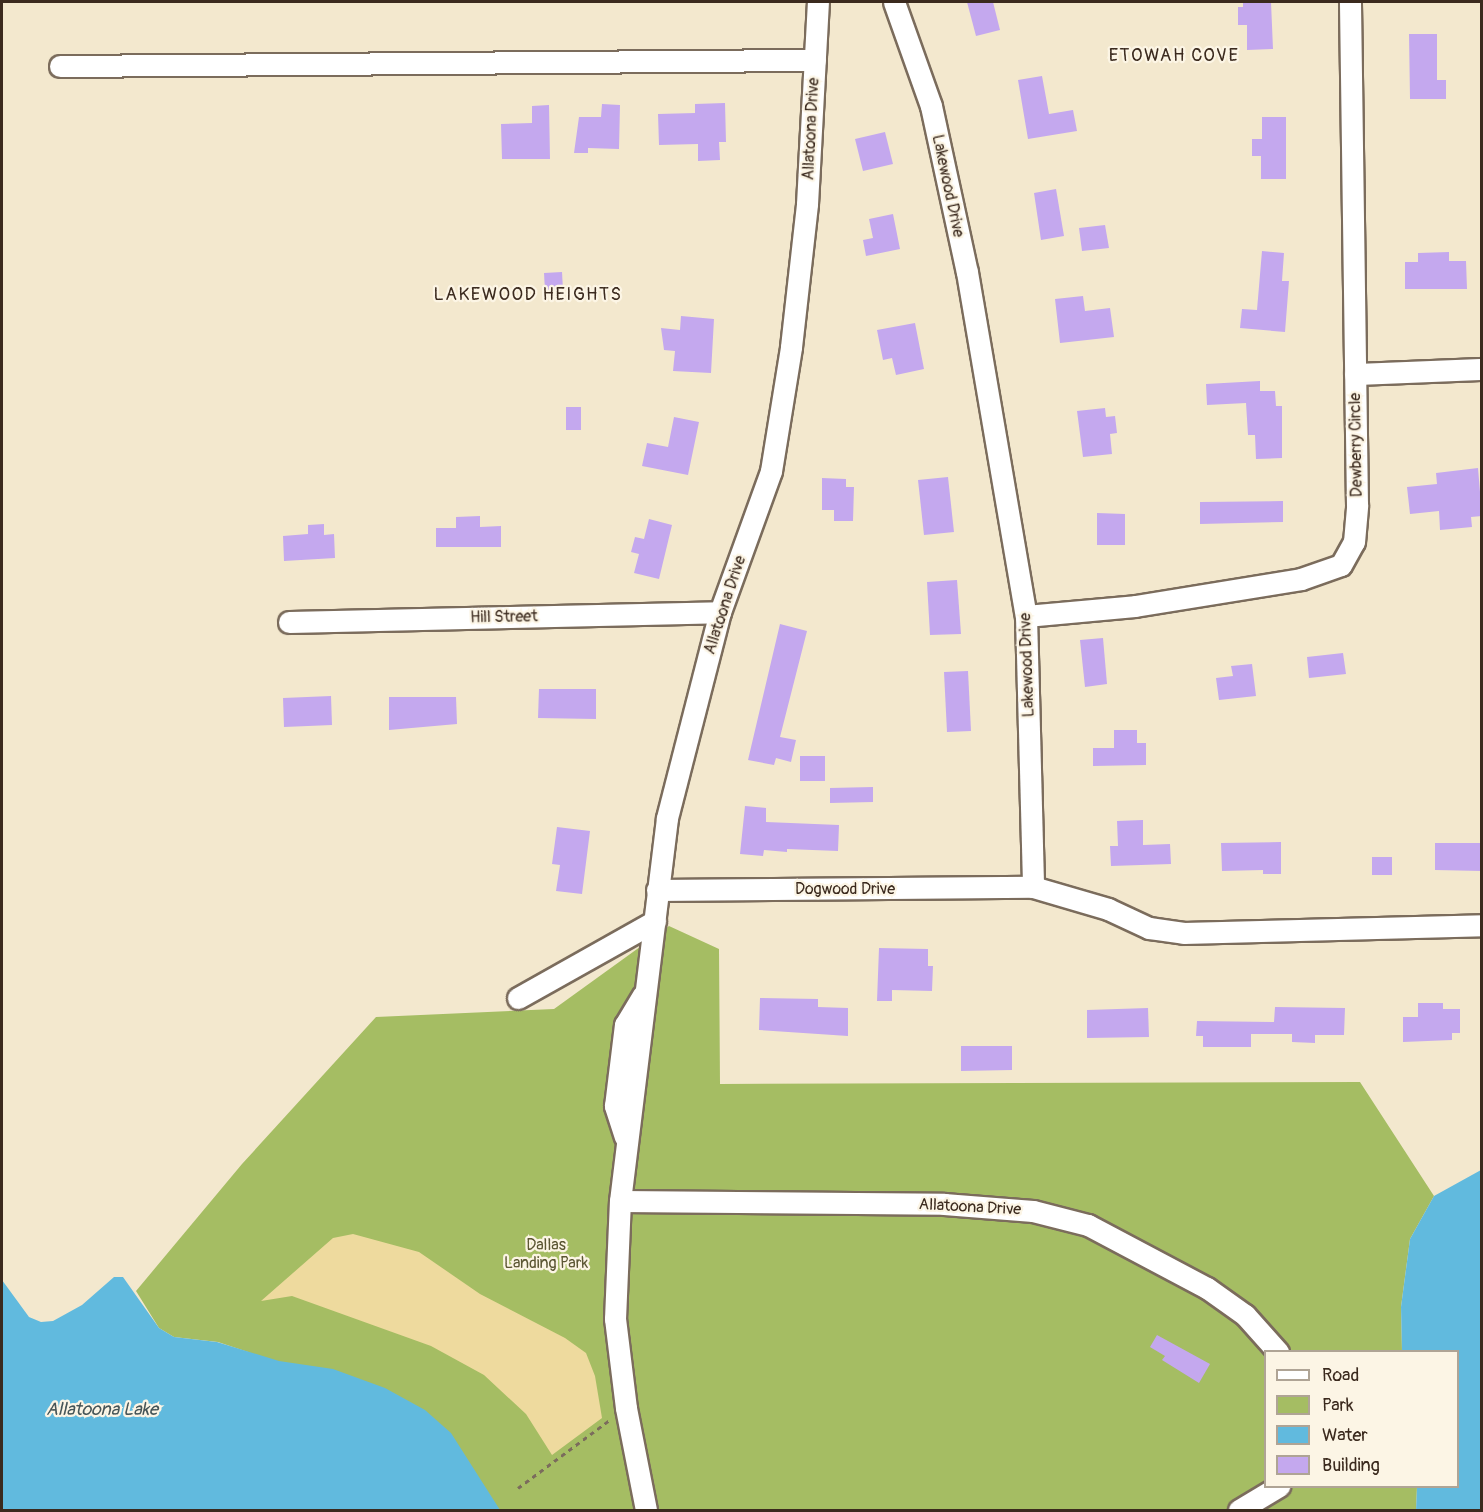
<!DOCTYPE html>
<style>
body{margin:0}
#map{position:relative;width:1483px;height:1512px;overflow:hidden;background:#f3e8ce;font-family:Pangolin,sans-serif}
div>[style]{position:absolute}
.green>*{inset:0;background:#a5bd63}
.sand>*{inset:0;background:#eeda9e}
.water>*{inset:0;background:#61bade}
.building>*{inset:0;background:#c4a8ee}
.path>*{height:3px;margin-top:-1.5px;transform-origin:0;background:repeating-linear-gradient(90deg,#7b6c5c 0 4.5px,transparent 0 9px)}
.roads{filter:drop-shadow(2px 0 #7b6c5c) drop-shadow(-2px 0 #7b6c5c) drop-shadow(0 2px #7b6c5c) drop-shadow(0 -2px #7b6c5c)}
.minor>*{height:21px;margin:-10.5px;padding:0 10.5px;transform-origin:10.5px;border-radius:10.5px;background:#fff}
span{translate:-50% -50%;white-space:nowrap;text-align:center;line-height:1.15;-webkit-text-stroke:4.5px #fcf5e5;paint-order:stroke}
.street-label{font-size:16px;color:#3b2a1e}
.park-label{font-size:16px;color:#5b5633}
.neighbourhood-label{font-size:18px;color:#3b2a1e;letter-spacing:1.5px}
.water-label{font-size:18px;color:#465558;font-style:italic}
.frame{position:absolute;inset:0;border:3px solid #3b2a1e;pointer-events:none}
.legend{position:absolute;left:1264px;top:1350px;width:195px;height:138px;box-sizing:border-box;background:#fcf5e5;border:2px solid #afa495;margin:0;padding:8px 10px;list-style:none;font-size:18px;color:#3b2a1e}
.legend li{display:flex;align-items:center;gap:12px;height:30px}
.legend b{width:30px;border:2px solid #afa495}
</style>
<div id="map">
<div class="green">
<i style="clip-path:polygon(669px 926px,719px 949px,720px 1084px,1360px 1082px,1434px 1196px,1410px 1239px,1401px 1307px,1402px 1351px,1266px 1352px,1266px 1486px,1417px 1487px,1416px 1510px,489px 1510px,248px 1352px,218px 1342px,174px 1337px,159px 1328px,136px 1291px,242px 1164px,376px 1017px,554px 1009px)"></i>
</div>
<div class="sand">
<i style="clip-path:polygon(353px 1234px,419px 1252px,480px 1294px,565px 1338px,586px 1353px,595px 1376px,602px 1418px,552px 1455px,526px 1414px,484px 1375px,431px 1346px,292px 1296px,261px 1301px,333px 1238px)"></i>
</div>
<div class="water">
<i style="clip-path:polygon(1481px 1170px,1481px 1510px,1416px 1510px,1417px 1487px,1458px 1486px,1458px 1352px,1402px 1351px,1401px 1307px,1410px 1239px,1434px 1196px)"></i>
<i style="clip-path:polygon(114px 1277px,123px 1277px,159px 1328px,174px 1337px,217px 1342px,279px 1361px,333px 1369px,385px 1388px,425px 1410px,451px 1433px,500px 1510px,2px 1510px,2px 1280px,29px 1317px,41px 1322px,53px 1321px,82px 1305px)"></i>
</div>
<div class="building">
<i style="clip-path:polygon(967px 2px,993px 2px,1000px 30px,976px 36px)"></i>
<i style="clip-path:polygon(1243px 2px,1271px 2px,1273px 49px,1247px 50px,1247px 25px,1238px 25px,1238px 7px,1243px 7px)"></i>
<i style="clip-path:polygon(1409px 34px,1437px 34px,1437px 80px,1446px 80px,1446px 99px,1410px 99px)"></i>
<i style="clip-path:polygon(1042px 76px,1049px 114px,1073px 110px,1077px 131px,1028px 139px,1018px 80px)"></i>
<i style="clip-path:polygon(725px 103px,726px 142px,719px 142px,720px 160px,698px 161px,698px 144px,659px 145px,658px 114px,695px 113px,695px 104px)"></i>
<i style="clip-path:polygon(602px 104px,620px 105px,619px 149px,588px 148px,588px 153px,574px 153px,579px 117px,601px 117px)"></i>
<i style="clip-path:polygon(549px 105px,550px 159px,502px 159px,501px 124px,532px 123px,532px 106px)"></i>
<i style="clip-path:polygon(1262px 117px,1286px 117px,1286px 179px,1261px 179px,1261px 156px,1252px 156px,1252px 139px,1262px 139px)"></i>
<i style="clip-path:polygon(885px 132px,893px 164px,863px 171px,855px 139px)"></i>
<i style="clip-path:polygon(1056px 189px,1064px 236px,1041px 240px,1034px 193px)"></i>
<i style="clip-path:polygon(893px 214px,900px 249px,866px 256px,863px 240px,873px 238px,869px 219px)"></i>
<i style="clip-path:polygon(1105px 225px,1109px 248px,1082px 251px,1079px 228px)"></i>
<i style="clip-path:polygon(1262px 251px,1284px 253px,1282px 281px,1289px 281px,1285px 332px,1240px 328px,1242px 309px,1257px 310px)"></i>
<i style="clip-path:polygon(1449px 252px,1449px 261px,1466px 261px,1467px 289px,1405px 289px,1405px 262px,1418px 262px,1418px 253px)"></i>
<i style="clip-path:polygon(562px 272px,563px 290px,545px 291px,544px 273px)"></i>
<i style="clip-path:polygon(1083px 296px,1085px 311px,1110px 308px,1114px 337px,1060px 343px,1055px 299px)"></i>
<i style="clip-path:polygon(681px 316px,714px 319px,711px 373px,673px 371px,675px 351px,664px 350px,661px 328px,680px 330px)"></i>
<i style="clip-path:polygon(915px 323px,924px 369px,896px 375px,892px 358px,883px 360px,877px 330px)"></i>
<i style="clip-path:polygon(1260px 381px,1260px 391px,1275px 391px,1276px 406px,1282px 406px,1282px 458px,1256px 459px,1255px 435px,1248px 435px,1246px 403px,1207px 405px,1206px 384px)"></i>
<i style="clip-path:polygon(566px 407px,581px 407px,581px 430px,566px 430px)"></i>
<i style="clip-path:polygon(1105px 408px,1106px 417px,1115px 416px,1117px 433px,1110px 434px,1112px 454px,1083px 457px,1077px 411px)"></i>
<i style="clip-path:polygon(674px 417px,699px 422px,688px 475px,642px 466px,647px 443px,668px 447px)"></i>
<i style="clip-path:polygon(1478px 468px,1482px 516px,1471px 517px,1472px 527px,1440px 530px,1439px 511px,1410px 514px,1407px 487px,1437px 484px,1436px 473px)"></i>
<i style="clip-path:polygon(948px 477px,954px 532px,924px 535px,918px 480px)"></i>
<i style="clip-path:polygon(822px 478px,846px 479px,846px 487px,854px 487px,853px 521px,834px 521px,834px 510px,822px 510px)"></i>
<i style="clip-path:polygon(1283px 501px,1283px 522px,1200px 524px,1200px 502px)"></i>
<i style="clip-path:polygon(1097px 513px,1125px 514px,1125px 545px,1097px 545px)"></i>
<i style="clip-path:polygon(480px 516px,480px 527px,501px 526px,501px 547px,436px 547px,436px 528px,456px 528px,456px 517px)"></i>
<i style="clip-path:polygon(649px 519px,672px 525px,659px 579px,634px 573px,639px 554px,631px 552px,635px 537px,644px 539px)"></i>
<i style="clip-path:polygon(324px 524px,324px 535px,334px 534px,335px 558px,284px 561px,283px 536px,308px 534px,308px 525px)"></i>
<i style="clip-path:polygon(957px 580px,961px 634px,930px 635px,927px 582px)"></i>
<i style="clip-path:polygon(780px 624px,807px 631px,780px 737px,796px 740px,791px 762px,776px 758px,774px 765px,748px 760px)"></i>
<i style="clip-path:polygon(1103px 638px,1107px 684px,1085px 687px,1080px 640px)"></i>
<i style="clip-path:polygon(1343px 653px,1346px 674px,1309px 678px,1307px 657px)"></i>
<i style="clip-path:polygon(1252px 664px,1256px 696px,1219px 700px,1216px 678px,1233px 676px,1231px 666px)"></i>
<i style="clip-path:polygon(968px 671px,971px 731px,947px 732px,944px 672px)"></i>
<i style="clip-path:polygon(539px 689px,596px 689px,596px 719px,538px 718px)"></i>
<i style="clip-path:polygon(331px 696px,332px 725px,284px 727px,283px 698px)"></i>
<i style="clip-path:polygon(389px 697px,456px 697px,457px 724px,389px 730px)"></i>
<i style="clip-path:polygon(1114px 730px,1137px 730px,1137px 743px,1146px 743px,1146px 765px,1093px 766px,1093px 748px,1114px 748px)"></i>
<i style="clip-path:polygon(800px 756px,825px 756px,825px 781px,800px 781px)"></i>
<i style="clip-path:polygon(873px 787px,873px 802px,830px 803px,830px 788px)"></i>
<i style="clip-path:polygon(745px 806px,766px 808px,766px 822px,839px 825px,838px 851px,787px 849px,787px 852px,764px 850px,763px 856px,740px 854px)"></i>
<i style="clip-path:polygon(1143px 820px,1143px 845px,1170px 844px,1171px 864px,1111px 866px,1110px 846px,1118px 846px,1117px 821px)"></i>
<i style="clip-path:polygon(557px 827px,590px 831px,582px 894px,556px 891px,560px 865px,552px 864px)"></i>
<i style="clip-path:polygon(1281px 842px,1281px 874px,1263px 874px,1263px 870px,1222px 871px,1221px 843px)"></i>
<i style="clip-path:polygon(1435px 843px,1482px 843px,1482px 871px,1435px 870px)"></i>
<i style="clip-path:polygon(1372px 857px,1392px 857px,1392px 875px,1372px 875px)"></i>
<i style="clip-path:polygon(879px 948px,928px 949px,928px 966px,933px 966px,932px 991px,892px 990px,892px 1001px,877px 1001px)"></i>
<i style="clip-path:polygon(760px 998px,818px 999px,818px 1007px,848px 1008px,848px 1036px,759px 1030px)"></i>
<i style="clip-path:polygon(1418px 1003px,1443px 1003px,1443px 1009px,1460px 1009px,1460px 1033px,1452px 1033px,1452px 1040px,1403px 1042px,1403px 1017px,1418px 1017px)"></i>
<i style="clip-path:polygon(1275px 1007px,1345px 1008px,1344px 1035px,1315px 1035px,1315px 1043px,1292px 1042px,1292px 1034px,1251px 1034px,1251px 1047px,1203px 1047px,1203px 1036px,1196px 1036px,1197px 1021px,1274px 1022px)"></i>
<i style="clip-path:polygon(1148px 1008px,1149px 1037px,1087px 1038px,1087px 1010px)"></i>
<i style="clip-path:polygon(961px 1046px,1012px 1046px,1012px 1070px,961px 1071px)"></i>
<i style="clip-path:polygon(1157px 1335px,1210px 1364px,1199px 1383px,1162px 1360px,1165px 1356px,1150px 1347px)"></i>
</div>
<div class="path">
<i style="left:518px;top:1488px;width:116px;rotate:-36.6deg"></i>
</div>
<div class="roads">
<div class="minor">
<i style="left:894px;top:2px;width:110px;rotate:70.4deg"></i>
<i style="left:931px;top:106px;width:170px;rotate:77.8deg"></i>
<i style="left:967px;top:272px;width:349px;rotate:80.3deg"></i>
<i style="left:1026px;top:616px;width:271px;rotate:88.5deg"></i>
<i style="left:60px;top:66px;width:755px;rotate:-0.46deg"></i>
<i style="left:1355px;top:374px;width:127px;rotate:-2.3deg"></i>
<i style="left:1026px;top:616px;width:109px;rotate:-5.2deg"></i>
<i style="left:1135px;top:606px;width:168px;rotate:-9.2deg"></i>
<i style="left:1301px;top:579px;width:42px;rotate:-19.3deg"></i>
<i style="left:1341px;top:565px;width:26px;rotate:-61deg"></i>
<i style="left:1354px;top:542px;width:37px;rotate:-85deg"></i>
<i style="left:1357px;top:505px;width:503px;rotate:-90.8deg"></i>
<i style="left:289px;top:622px;width:431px;rotate:-1.3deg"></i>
<i style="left:657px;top:890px;width:376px;rotate:-0.5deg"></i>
<i style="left:1033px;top:887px;width:78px;rotate:16.3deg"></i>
<i style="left:1108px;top:909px;width:45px;rotate:24.9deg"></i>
<i style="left:1149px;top:928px;width:35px;rotate:8deg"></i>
<i style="left:1184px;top:933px;width:298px;rotate:-1.5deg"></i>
<i style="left:518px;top:998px;width:157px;rotate:-29.3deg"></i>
<i style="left:625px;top:1137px;width:33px;rotate:-108deg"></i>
<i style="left:615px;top:1106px;width:82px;rotate:-83deg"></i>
<i style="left:625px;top:1025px;width:35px;rotate:-59deg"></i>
<i style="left:620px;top:1201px;width:324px;rotate:0.5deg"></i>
<i style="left:944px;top:1204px;width:89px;rotate:4.5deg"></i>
<i style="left:1033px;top:1211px;width:57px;rotate:14.3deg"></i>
<i style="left:1088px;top:1225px;width:135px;rotate:27.9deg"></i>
<i style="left:1207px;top:1288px;width:47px;rotate:35.4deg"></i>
<i style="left:1245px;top:1315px;width:50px;rotate:48.3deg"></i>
<i style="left:646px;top:1510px;width:104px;rotate:-101.1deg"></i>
<i style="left:626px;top:1408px;width:90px;rotate:-97deg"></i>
<i style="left:615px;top:1319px;width:118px;rotate:-87.6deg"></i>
<i style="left:620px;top:1201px;width:386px;rotate:-83deg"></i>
<i style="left:667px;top:818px;width:213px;rotate:-75.6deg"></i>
<i style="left:720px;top:612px;width:150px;rotate:-70.1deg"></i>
<i style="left:771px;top:471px;width:126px;rotate:-80.8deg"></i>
<i style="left:791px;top:347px;width:144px;rotate:-83.6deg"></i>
<i style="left:807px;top:204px;width:202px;rotate:-86.9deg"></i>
<i style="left:1239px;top:1510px;width:47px;rotate:-31deg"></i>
</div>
</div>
<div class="street-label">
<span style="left:811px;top:129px;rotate:-87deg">Allatoona Drive</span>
<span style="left:948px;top:186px;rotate:78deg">Lakewood Drive</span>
<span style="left:1356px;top:445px;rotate:-91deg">Dewberry Circle</span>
<span style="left:725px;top:605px;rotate:-72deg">Allatoona Drive</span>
<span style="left:504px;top:617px;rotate:-1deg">Hill Street</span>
<span style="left:1027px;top:665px;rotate:-92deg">Lakewood Drive</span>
<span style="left:845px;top:889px">Dogwood Drive</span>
<span style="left:970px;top:1207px;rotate:3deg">Allatoona Drive</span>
</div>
<div class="park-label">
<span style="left:546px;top:1254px">Dallas<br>Landing Park</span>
</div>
<div class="neighbourhood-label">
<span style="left:1174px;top:56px">ETOWAH COVE</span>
<span style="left:528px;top:295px">LAKEWOOD HEIGHTS</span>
</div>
<div class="water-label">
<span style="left:102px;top:1410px">Allatoona Lake</span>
</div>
<div class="frame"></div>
<ul class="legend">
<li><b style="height:8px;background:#fff"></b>Road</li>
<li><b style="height:16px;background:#a5bd63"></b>Park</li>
<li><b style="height:16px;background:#61bade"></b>Water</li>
<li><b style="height:16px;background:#c4a8ee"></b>Building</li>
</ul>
</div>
